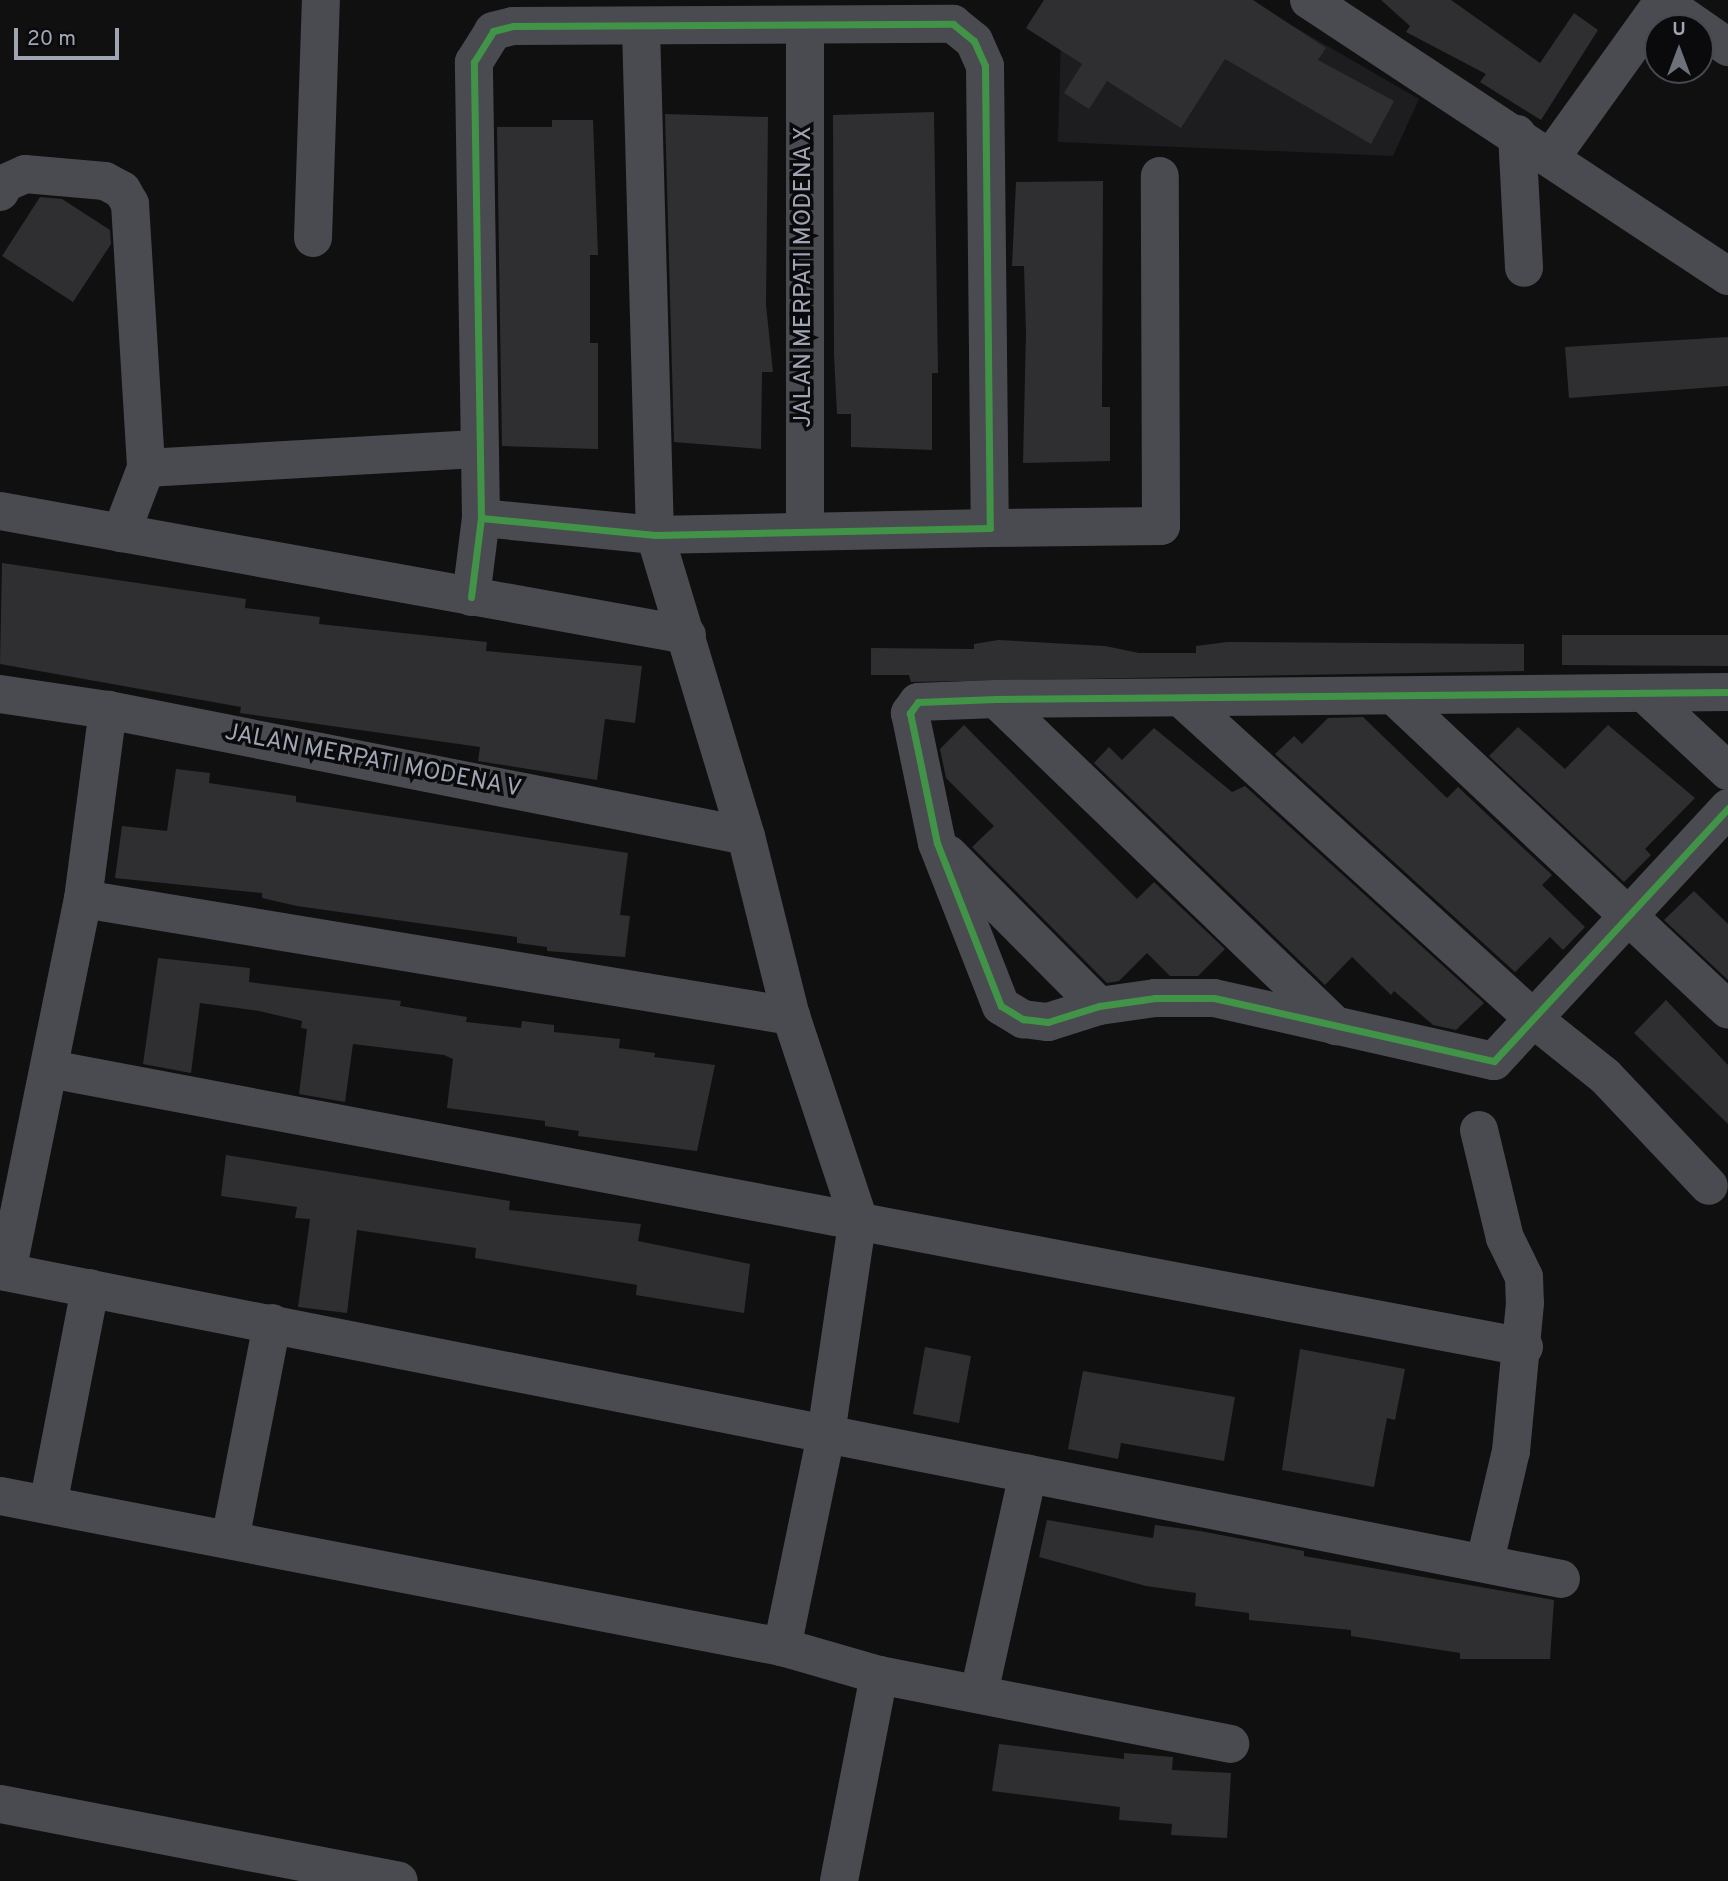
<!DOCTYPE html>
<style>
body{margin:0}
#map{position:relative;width:1728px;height:1881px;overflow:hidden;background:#101010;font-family:Overpass,sans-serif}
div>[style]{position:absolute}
.built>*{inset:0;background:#1d1d1f}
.building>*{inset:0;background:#2f2f31}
.minor>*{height:38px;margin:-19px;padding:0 19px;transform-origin:19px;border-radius:19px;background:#4a4b50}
.cycleway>*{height:7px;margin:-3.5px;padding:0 3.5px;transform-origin:3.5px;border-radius:3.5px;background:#419447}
span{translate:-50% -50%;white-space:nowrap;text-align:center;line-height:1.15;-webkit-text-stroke:7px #0a0a0c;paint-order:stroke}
.street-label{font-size:24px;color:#9fa5b3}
.north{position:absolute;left:1644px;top:14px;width:70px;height:70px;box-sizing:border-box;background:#0a0a0c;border:2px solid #46484f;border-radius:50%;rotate:0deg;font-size:19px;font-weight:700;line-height:28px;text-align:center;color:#9fa5b3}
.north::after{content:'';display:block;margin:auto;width:24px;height:32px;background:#6d717a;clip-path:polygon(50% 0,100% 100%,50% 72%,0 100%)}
.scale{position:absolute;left:14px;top:28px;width:105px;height:32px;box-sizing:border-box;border:4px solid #9fa5b3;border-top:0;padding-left:9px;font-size:21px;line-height:24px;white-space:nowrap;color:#9fa5b3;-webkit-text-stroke:5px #0a0a0c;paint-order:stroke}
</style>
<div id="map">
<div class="built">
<i style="clip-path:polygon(1062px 0,1248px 0,1419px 99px,1393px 156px,1058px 142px)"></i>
</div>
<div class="building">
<i style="clip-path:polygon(1044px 0,1253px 0,1326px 48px,1318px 60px,1394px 101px,1371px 144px,1225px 59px,1181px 128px,1107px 81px,1089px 109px,1064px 93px,1082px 64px,1026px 28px)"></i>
<i style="clip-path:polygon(1381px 0,1451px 0,1540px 63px,1574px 13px,1598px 30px,1541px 120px,1480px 82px,1486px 74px,1406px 32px,1410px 26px)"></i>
<i style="clip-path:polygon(934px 112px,938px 373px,932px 373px,932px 450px,851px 447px,851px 414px,837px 414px,834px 355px,833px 115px)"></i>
<i style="clip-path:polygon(665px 114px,768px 117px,766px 305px,773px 372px,762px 372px,761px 449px,674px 442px)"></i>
<i style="clip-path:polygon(552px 120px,593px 120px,598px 255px,590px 255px,590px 343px,598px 343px,598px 449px,502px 446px,497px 127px,552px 127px)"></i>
<i style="clip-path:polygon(1103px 181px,1102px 407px,1110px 407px,1110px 461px,1023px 463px,1026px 332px,1024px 266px,1012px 266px,1016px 182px)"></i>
<i style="clip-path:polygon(40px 197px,62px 199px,110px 230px,111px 244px,73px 302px,2px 256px)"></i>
<i style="clip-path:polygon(1728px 337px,1728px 386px,1569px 398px,1565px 347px)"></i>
<i style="clip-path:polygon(2px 563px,246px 599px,245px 608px,320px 617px,319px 624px,487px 642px,486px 651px,642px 666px,635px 723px,605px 719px,597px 780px,478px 761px,480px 747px,240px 713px,241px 707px,0 664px)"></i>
<i style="clip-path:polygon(1562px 635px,1728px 635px,1728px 666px,1562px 665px)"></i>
<i style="clip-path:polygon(998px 640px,1105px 646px,1139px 653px,1196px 653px,1196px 646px,1227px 642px,1524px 644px,1524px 671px,911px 682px,909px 675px,871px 675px,871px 648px,974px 649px,974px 644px)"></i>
<i style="clip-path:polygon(1363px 717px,1447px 798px,1458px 787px,1552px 875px,1542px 885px,1585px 927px,1563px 950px,1550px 937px,1515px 972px,1275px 754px,1294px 736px,1302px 744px,1328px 718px)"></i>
<i style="clip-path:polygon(964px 725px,1137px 899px,1154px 882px,1225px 949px,1198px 976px,1170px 976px,1147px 953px,1119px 981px,1107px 983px,972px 847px,994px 826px,946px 778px,940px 749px)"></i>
<i style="clip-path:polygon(1608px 725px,1695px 798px,1645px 849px,1651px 855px,1624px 882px,1489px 756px,1518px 727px,1565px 769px)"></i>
<i style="clip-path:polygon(1154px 728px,1232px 792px,1245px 786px,1484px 1003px,1456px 1030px,1433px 1025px,1394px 991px,1391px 995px,1352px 957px,1325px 985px,1094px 763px,1109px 747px,1122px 760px)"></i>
<i style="clip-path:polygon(176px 769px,210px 773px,209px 783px,296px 796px,296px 802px,628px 853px,620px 915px,630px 916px,625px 957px,547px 951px,547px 947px,517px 943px,517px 937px,297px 906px,262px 898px,262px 893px,115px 878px,122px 826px,167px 831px)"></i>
<i style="clip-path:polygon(1694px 891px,1728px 924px,1728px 980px,1664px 920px)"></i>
<i style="clip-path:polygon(158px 958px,250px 968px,249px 982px,401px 1001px,400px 1006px,467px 1017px,466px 1022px,521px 1028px,522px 1021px,554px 1025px,554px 1032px,620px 1039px,619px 1048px,655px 1053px,654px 1057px,715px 1065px,697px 1151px,578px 1136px,579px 1131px,545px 1126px,545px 1121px,447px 1108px,453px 1059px,444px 1055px,353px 1044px,345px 1102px,299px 1094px,307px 1029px,301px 1028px,302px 1021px,259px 1011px,200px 1003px,191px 1073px,143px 1064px)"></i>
<i style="clip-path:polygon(1666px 1000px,1728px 1065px,1728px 1124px,1634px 1033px)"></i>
<i style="clip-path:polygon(226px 1155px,510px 1201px,509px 1210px,641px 1224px,638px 1241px,750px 1264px,744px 1313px,636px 1295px,637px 1285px,475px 1258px,476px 1248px,357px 1230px,347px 1313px,298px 1307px,310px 1219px,295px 1218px,297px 1207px,221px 1196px)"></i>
<i style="clip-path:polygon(925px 1347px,971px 1356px,959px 1423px,913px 1414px)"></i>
<i style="clip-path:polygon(1300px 1349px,1405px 1369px,1395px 1420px,1387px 1418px,1374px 1487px,1282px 1470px)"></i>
<i style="clip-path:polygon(1083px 1371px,1235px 1397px,1224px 1461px,1121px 1443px,1118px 1459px,1068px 1449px)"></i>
<i style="clip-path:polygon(1047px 1520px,1153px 1538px,1155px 1525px,1200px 1531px,1304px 1551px,1304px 1556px,1554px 1600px,1550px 1659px,1460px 1659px,1460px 1653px,1351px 1636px,1351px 1630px,1249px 1620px,1249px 1613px,1195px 1606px,1196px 1593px,1146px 1586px,1039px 1557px)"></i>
<i style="clip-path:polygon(999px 1744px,1124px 1759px,1124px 1753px,1173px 1757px,1172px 1770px,1231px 1773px,1227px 1838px,1171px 1835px,1172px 1824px,1119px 1820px,1120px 1807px,992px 1791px)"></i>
</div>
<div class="minor">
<i style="left:1309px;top:0;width:502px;rotate:33.37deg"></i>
<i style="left:1660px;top:0;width:83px;rotate:34.7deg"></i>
<i style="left:805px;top:26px;width:502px;rotate:90deg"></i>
<i style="left:641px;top:28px;width:507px;rotate:88.42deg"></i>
<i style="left:655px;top:535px;width:314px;rotate:73.2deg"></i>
<i style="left:746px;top:836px;width:186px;rotate:76deg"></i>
<i style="left:791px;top:1016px;width:212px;rotate:71.6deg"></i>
<i style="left:858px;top:1217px;width:220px;rotate:98.4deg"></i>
<i style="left:826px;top:1435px;width:217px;rotate:101.7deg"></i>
<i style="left:1517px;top:134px;width:134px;rotate:87deg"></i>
<i style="left:1552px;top:156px;width:192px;rotate:-54.3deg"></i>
<i style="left:0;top:192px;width:10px;rotate:-61deg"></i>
<i style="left:5px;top:183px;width:22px;rotate:-24deg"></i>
<i style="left:25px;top:174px;width:80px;rotate:5deg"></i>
<i style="left:105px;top:181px;width:19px;rotate:28deg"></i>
<i style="left:122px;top:190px;width:16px;rotate:60deg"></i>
<i style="left:130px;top:204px;width:264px;rotate:86.5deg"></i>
<i style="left:146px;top:468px;width:70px;rotate:111deg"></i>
<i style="left:313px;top:238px;width:238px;rotate:-88.1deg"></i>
<i style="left:146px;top:468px;width:330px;rotate:-3.3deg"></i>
<i style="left:0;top:511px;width:698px;rotate:10.23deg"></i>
<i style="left:990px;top:528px;width:171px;rotate:-0.7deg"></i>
<i style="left:1161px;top:526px;width:350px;rotate:-90.2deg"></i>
<i style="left:471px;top:597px;width:80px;rotate:-82.8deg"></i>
<i style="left:481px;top:518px;width:456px;rotate:-90.9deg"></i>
<i style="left:474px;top:62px;width:36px;rotate:-58deg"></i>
<i style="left:493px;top:31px;width:21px;rotate:-14deg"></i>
<i style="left:513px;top:26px;width:440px;rotate:-0.3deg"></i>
<i style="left:953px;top:24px;width:27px;rotate:39deg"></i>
<i style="left:974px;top:41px;width:27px;rotate:66deg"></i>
<i style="left:985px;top:66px;width:462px;rotate:89.4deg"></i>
<i style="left:990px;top:528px;width:335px;rotate:178.8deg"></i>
<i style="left:655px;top:535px;width:175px;rotate:-174.4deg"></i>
<i style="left:1728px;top:692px;width:732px;rotate:179.45deg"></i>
<i style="left:996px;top:699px;width:78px;rotate:177.8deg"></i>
<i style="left:918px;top:702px;width:14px;rotate:126deg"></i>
<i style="left:910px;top:713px;width:133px;rotate:78.3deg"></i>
<i style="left:937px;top:843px;width:175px;rotate:68.6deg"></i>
<i style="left:1001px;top:1006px;width:26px;rotate:31deg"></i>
<i style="left:1023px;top:1019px;width:25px;rotate:7deg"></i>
<i style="left:1048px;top:1022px;width:53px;rotate:-17.4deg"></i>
<i style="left:1099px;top:1006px;width:57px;rotate:-8.1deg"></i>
<i style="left:1155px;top:998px;width:59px"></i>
<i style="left:1214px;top:998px;width:287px;rotate:12.7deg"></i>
<i style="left:1494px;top:1061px;width:345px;rotate:-47.2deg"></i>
<i style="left:1644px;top:693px;width:115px;rotate:42.9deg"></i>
<i style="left:0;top:694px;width:109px;rotate:8.4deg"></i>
<i style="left:108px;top:710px;width:650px;rotate:11.17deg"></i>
<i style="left:1394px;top:696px;width:458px;rotate:43.2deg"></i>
<i style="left:1181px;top:698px;width:480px;rotate:42.3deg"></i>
<i style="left:1536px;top:1021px;width:88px;rotate:38.6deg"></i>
<i style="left:1605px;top:1076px;width:151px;rotate:46.6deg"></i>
<i style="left:996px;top:699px;width:472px;rotate:43.9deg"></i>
<i style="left:948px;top:854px;width:214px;rotate:45.2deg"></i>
<i style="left:83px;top:899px;width:718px;rotate:9.38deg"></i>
<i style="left:50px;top:1069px;width:1500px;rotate:10.68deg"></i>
<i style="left:1479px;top:1130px;width:111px;rotate:76.5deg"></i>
<i style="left:1505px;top:1238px;width:43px;rotate:64deg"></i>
<i style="left:1524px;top:1277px;width:26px;rotate:88deg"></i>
<i style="left:1525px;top:1303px;width:149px;rotate:95.4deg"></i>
<i style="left:1511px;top:1451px;width:113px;rotate:103.3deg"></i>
<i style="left:0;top:1271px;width:1591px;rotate:11.16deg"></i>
<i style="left:7px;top:1272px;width:381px;rotate:-78.5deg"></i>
<i style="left:83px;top:899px;width:191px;rotate:-82.5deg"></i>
<i style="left:0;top:1496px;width:796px;rotate:10.93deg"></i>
<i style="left:782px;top:1647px;width:101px;rotate:16.1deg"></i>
<i style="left:879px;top:1675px;width:358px;rotate:11.1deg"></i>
<i style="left:48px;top:1505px;width:221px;rotate:-79deg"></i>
<i style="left:230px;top:1540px;width:221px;rotate:-79deg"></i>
<i style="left:979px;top:1693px;width:225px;rotate:-77.4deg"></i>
<i style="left:0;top:1804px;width:406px;rotate:10.9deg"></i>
<i style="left:839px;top:1881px;width:210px;rotate:-79deg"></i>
</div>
<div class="cycleway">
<i style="left:471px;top:597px;width:80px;rotate:-82.8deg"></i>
<i style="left:481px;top:518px;width:456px;rotate:-90.9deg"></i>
<i style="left:474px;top:62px;width:36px;rotate:-58deg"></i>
<i style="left:493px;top:31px;width:21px;rotate:-14deg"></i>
<i style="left:513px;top:26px;width:440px;rotate:-0.3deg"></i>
<i style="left:953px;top:24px;width:27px;rotate:39deg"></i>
<i style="left:974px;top:41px;width:27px;rotate:66deg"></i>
<i style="left:985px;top:66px;width:462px;rotate:89.4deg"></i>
<i style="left:990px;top:528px;width:335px;rotate:178.8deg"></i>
<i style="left:655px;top:535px;width:175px;rotate:-174.4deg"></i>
<i style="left:1728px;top:692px;width:732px;rotate:179.45deg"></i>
<i style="left:996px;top:699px;width:78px;rotate:177.8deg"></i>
<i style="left:918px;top:702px;width:14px;rotate:126deg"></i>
<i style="left:910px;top:713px;width:133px;rotate:78.3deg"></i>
<i style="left:937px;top:843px;width:175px;rotate:68.6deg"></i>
<i style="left:1001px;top:1006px;width:26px;rotate:31deg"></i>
<i style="left:1023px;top:1019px;width:25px;rotate:7deg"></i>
<i style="left:1048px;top:1022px;width:53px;rotate:-17.4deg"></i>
<i style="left:1099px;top:1006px;width:57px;rotate:-8.1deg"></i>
<i style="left:1155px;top:998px;width:59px"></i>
<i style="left:1214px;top:998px;width:287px;rotate:12.7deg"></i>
<i style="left:1494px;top:1061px;width:345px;rotate:-47.2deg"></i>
</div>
<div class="street-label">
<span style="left:805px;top:277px;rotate:-90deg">JALAN MERPATI MODENA X</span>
<span style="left:373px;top:762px;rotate:11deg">JALAN MERPATI MODENA V</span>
</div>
<div class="north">U</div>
<div class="scale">20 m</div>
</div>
